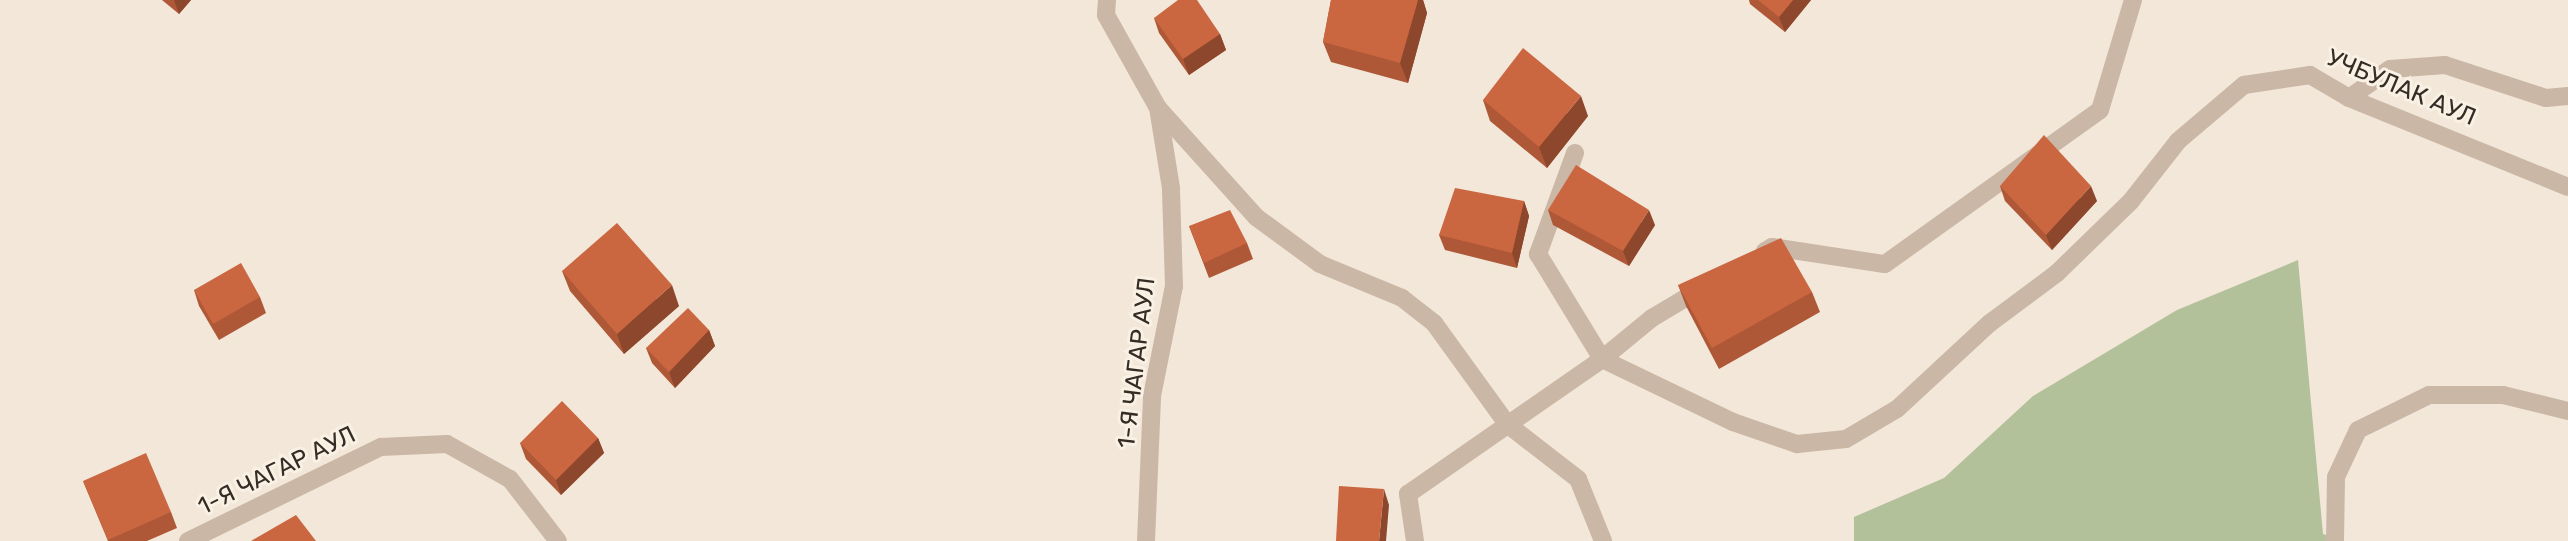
<!DOCTYPE html>
<meta charset="utf-8">
<style>
body{margin:0}
#map{position:relative;width:2568px;height:541px;overflow:hidden;background:#f2e7d9;font-family:Rubik,sans-serif}
div>[style]{position:absolute}
.green>*{inset:0;background:#b2c199}
.lane>*{height:18px;margin:-9px;padding:0 9px;transform-origin:9px;border-radius:9px;background:#cab7a5}
.street>*{height:18px;margin:-9px;padding:0 9px;transform-origin:9px;border-radius:9px;background:#cab7a5}
.wall>*{inset:0;background:#ae5837}
.shaded-wall>*{inset:0;background:#8d472d}
.building>*{inset:0;background:#ca6640}
span{translate:-50% -50%;white-space:nowrap;text-align:center;line-height:1.15;-webkit-text-stroke:6px #faf1e5;paint-order:stroke}
.street-label{font-size:24px;color:#362c26}
</style>
<div id="map">
<div class="green">
<i style="clip-path:polygon(2298px 260px,2323px 534px,2344px 541px,1854px 541px,1854px 517px,1944px 478px,2033px 396px,2177px 310px)"></i>
</div>
<div class="lane">
<i style="left:1575px;top:153px;width:108px;rotate:110.1deg"></i>
<i style="left:1538px;top:254px;width:123px;rotate:58.6deg"></i>
</div>
<div class="street">
<i style="left:1107px;top:0;width:15px;rotate:94deg"></i>
<i style="left:1106px;top:15px;width:107px;rotate:60.8deg"></i>
<i style="left:1158px;top:108px;width:147px;rotate:48deg"></i>
<i style="left:1256px;top:217px;width:79px;rotate:36.3deg"></i>
<i style="left:1320px;top:264px;width:89px;rotate:22.5deg"></i>
<i style="left:1402px;top:298px;width:41px;rotate:38deg"></i>
<i style="left:1434px;top:323px;width:125px;rotate:54.1deg"></i>
<i style="left:1507px;top:424px;width:90px;rotate:37.8deg"></i>
<i style="left:1578px;top:479px;width:67px;rotate:68deg"></i>
<i style="left:2349px;top:98px;width:50px;rotate:-35.3deg"></i>
<i style="left:2390px;top:69px;width:55px;rotate:-4.2deg"></i>
<i style="left:2445px;top:65px;width:106px;rotate:18.1deg"></i>
<i style="left:2546px;top:98px;width:22px;rotate:-5deg"></i>
<i style="left:1765px;top:251px;width:8px;rotate:-30deg"></i>
<i style="left:1772px;top:247px;width:114px;rotate:8.6deg"></i>
<i style="left:1885px;top:264px;width:264px;rotate:-35.6deg"></i>
<i style="left:2100px;top:110px;width:115px;rotate:-73.3deg"></i>
<i style="left:1602px;top:359px;width:65px;rotate:-39.4deg"></i>
<i style="left:1652px;top:318px;width:61px;rotate:-30.8deg"></i>
<i style="left:188px;top:541px;width:215px;rotate:-26deg"></i>
<i style="left:381px;top:447px;width:66px;rotate:-2.6deg"></i>
<i style="left:447px;top:444px;width:72px;rotate:29.1deg"></i>
<i style="left:510px;top:479px;width:78px;rotate:52.3deg"></i>
<i style="left:1146px;top:541px;width:145px;rotate:-87.6deg"></i>
<i style="left:1152px;top:396px;width:112px;rotate:-78.7deg"></i>
<i style="left:1174px;top:286px;width:98px;rotate:-91.8deg"></i>
<i style="left:1171px;top:188px;width:81px;rotate:-99.2deg"></i>
<i style="left:1415px;top:541px;width:48px;rotate:-98.5deg"></i>
<i style="left:1408px;top:494px;width:236px;rotate:-34.8deg"></i>
<i style="left:1602px;top:359px;width:145px;rotate:25.7deg"></i>
<i style="left:1733px;top:422px;width:68px;rotate:19deg"></i>
<i style="left:1797px;top:444px;width:49px;rotate:-5.8deg"></i>
<i style="left:1846px;top:439px;width:59px;rotate:-30.5deg"></i>
<i style="left:1897px;top:409px;width:127px;rotate:-42.8deg"></i>
<i style="left:1990px;top:323px;width:84px;rotate:-36.7deg"></i>
<i style="left:2057px;top:273px;width:103px;rotate:-44.2deg"></i>
<i style="left:2131px;top:201px;width:76px;rotate:-51.9deg"></i>
<i style="left:2178px;top:141px;width:87px;rotate:-40.3deg"></i>
<i style="left:2244px;top:85px;width:67px;rotate:-8.6deg"></i>
<i style="left:2310px;top:75px;width:45px;rotate:30.5deg"></i>
<i style="left:2349px;top:98px;width:236px;rotate:22.1deg"></i>
<i style="left:2335px;top:541px;width:64px;rotate:-89.1deg"></i>
<i style="left:2336px;top:477px;width:52px;rotate:-64.9deg"></i>
<i style="left:2358px;top:430px;width:79px;rotate:-26.2deg"></i>
<i style="left:2429px;top:395px;width:74px"></i>
<i style="left:2503px;top:395px;width:67px;rotate:13.8deg"></i>
</div>
<div class="wall">
<i style="clip-path:polygon(162px 0,191px 0,179px 14px)"></i>
<i style="clip-path:polygon(1331px 0,1423px 0,1427px 13px,1408px 83px,1331px 62px,1323px 42px)"></i>
<i style="clip-path:polygon(1749px 0,1811px 0,1785px 32px,1750px 4px)"></i>
<i style="clip-path:polygon(1154px 18px,1220px 34px,1226px 50px,1189px 75px,1159px 33px)"></i>
<i style="clip-path:polygon(1483px 100px,1588px 116px,1547px 168px,1490px 121px)"></i>
<i style="clip-path:polygon(2000px 186px,2097px 201px,2052px 250px,2005px 201px)"></i>
<i style="clip-path:polygon(1524px 201px,1529px 216px,1517px 268px,1445px 250px,1439px 235px)"></i>
<i style="clip-path:polygon(1548px 210px,1655px 225px,1629px 266px,1553px 225px)"></i>
<i style="clip-path:polygon(1189px 226px,1247px 243px,1253px 259px,1209px 278px)"></i>
<i style="clip-path:polygon(562px 271px,679px 306px,624px 354px,570px 291px)"></i>
<i style="clip-path:polygon(1678px 285px,1812px 292px,1820px 312px,1719px 369px,1686px 306px)"></i>
<i style="clip-path:polygon(194px 290px,260px 297px,266px 313px,219px 340px,199px 306px)"></i>
<i style="clip-path:polygon(709px 330px,715px 346px,675px 388px,652px 363px,646px 348px)"></i>
<i style="clip-path:polygon(598px 438px,604px 453px,561px 495px,526px 459px,520px 443px)"></i>
<i style="clip-path:polygon(83px 481px,171px 512px,177px 528px,147px 541px,108px 541px)"></i>
</div>
<div class="shaded-wall">
<i style="clip-path:polygon(174px 0,191px 0,179px 14px)"></i>
<i style="clip-path:polygon(1418px 0,1423px 0,1427px 13px,1408px 83px,1400px 63px)"></i>
<i style="clip-path:polygon(1793px 0,1811px 0,1785px 32px,1779px 17px)"></i>
<i style="clip-path:polygon(1220px 34px,1226px 50px,1189px 75px,1183px 59px)"></i>
<i style="clip-path:polygon(1581px 96px,1588px 116px,1547px 168px,1539px 147px)"></i>
<i style="clip-path:polygon(2091px 186px,2097px 201px,2052px 250px,2046px 235px)"></i>
<i style="clip-path:polygon(1524px 201px,1529px 216px,1517px 268px,1512px 253px)"></i>
<i style="clip-path:polygon(1649px 210px,1655px 225px,1629px 266px,1623px 251px)"></i>
<i style="clip-path:polygon(672px 285px,679px 306px,624px 354px,617px 334px)"></i>
<i style="clip-path:polygon(709px 330px,715px 346px,675px 388px,669px 372px)"></i>
<i style="clip-path:polygon(598px 438px,604px 453px,561px 495px,556px 480px)"></i>
<i style="clip-path:polygon(1384px 489px,1389px 505px,1386px 541px,1379px 541px)"></i>
</div>
<div class="building">
<i style="clip-path:polygon(1178px 0,1197px 0,1220px 34px,1183px 59px,1154px 18px)"></i>
<i style="clip-path:polygon(1331px 0,1418px 0,1400px 63px,1323px 42px)"></i>
<i style="clip-path:polygon(1758px 0,1793px 0,1779px 17px)"></i>
<i style="clip-path:polygon(1523px 48px,1581px 96px,1539px 147px,1483px 100px)"></i>
<i style="clip-path:polygon(2044px 135px,2091px 186px,2046px 235px,2000px 186px)"></i>
<i style="clip-path:polygon(1576px 165px,1649px 210px,1623px 251px,1548px 210px)"></i>
<i style="clip-path:polygon(1455px 188px,1524px 201px,1512px 253px,1439px 235px)"></i>
<i style="clip-path:polygon(1230px 210px,1247px 243px,1204px 263px,1189px 226px)"></i>
<i style="clip-path:polygon(617px 223px,672px 285px,617px 334px,562px 271px)"></i>
<i style="clip-path:polygon(1781px 238px,1812px 292px,1712px 348px,1678px 285px)"></i>
<i style="clip-path:polygon(241px 263px,260px 297px,213px 324px,194px 290px)"></i>
<i style="clip-path:polygon(688px 308px,709px 330px,669px 372px,646px 348px)"></i>
<i style="clip-path:polygon(562px 401px,598px 438px,556px 480px,520px 443px)"></i>
<i style="clip-path:polygon(146px 453px,171px 512px,108px 540px,83px 481px)"></i>
<i style="clip-path:polygon(1339px 486px,1384px 489px,1379px 541px,1336px 541px)"></i>
<i style="clip-path:polygon(296px 515px,316px 541px,251px 541px)"></i>
</div>
<div class="street-label">
<span style="left:2401px;top:88px;rotate:23deg">УЧБУЛАК АУЛ</span>
<span style="left:1137px;top:363px;rotate:-83deg">1-Я ЧАГАР АУЛ</span>
<span style="left:277px;top:471px;rotate:-26deg">1-Я ЧАГАР АУЛ</span>
</div>
</div>
